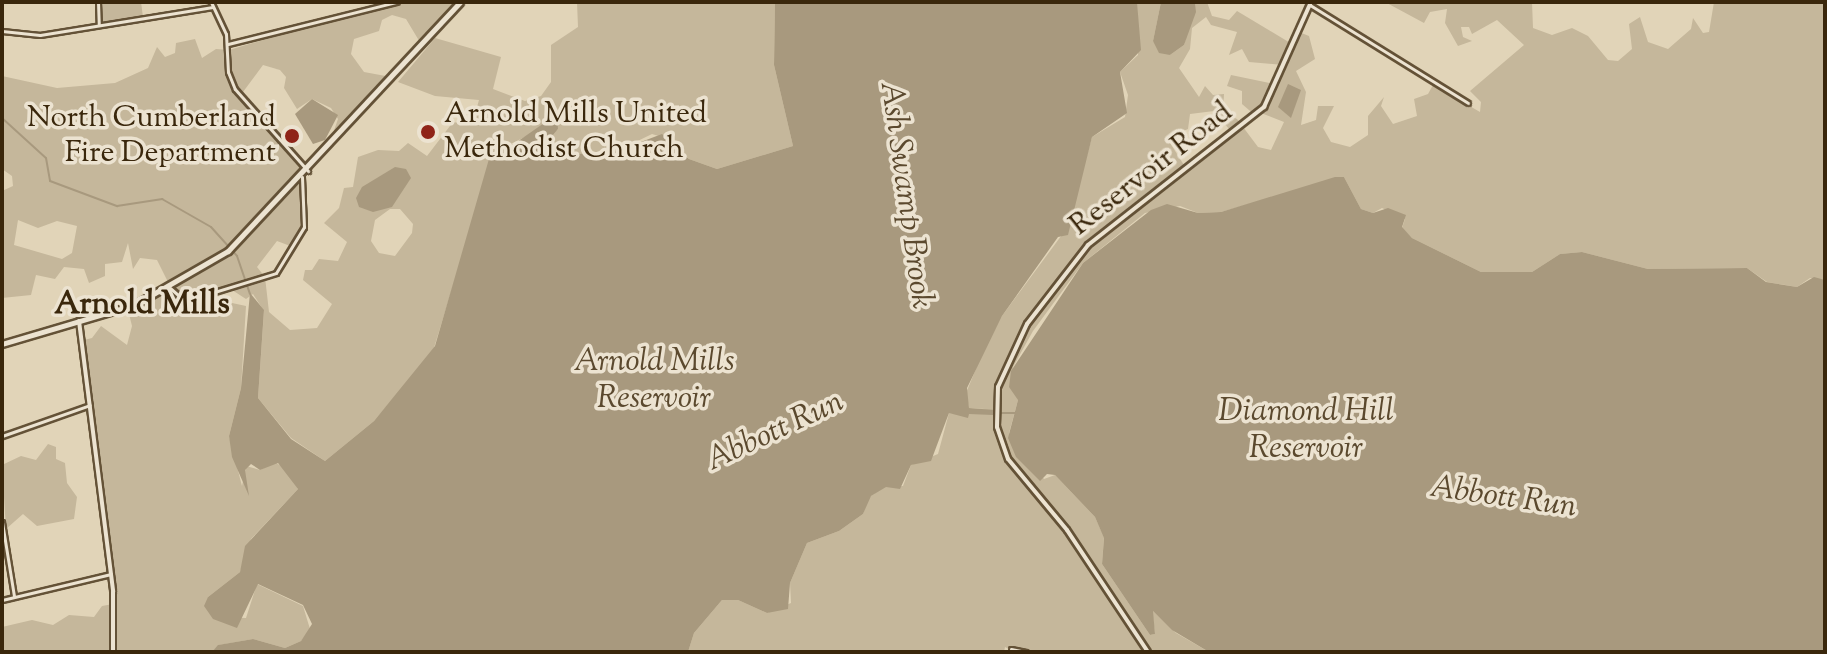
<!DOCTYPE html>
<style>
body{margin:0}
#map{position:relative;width:1827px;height:654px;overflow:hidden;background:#e1d4b8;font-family:"Sorts Mill Goudy",serif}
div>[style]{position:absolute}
.green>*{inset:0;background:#c5b79b}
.water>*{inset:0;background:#a8997e}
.stream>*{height:2px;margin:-1px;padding:0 1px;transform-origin:1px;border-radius:1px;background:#a8997e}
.roads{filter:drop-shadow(2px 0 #645237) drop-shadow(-2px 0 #645237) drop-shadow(0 2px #645237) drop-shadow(0 -2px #645237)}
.minor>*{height:3px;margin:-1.5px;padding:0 1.5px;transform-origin:1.5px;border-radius:1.5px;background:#ece3d1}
.tertiary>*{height:4px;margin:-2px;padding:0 2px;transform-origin:2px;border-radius:2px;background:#ece3d1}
.secondary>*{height:5px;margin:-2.5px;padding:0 2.5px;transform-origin:2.5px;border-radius:2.5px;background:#ece3d1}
.dots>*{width:22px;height:22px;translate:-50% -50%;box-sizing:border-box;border:4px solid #ece3d1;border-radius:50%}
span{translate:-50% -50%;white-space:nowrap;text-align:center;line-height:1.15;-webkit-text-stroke:7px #ece3d1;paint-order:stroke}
.poi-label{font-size:30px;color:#3a270c}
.left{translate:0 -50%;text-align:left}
.right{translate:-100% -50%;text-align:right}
.street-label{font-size:30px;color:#3a270c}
.water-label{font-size:32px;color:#5b492e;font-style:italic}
.neighbourhood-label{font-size:32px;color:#3a270c;font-weight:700}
.frame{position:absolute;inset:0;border:4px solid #3a270c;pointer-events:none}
</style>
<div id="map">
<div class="green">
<i style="clip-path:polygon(96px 2px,141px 2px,143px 17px,100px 24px)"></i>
<i style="clip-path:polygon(evenodd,392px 2px,459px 2px,421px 44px,406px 19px,392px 15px,382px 20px,379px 31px,354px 39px,351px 54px,364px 72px,391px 77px,329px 145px,338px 119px,331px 108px,312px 99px,297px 109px,284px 88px,286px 77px,280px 70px,263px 65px,240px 96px,308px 168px,301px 177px,307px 198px,302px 234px,293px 247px,277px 241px,257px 267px,265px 277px,269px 312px,290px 330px,317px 328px,332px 304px,303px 280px,305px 270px,312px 270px,319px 259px,338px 261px,347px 242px,324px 223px,339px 208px,344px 188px,353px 187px,358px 157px,378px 150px,399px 151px,408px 143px,427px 156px,453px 122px,466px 124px,475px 114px,479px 100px,435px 96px,398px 82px,435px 38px,501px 57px,493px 89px,525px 101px,541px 96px,551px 82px,551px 45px,578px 27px,577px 2px,775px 2px,774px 65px,793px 146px,717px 169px,689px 159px,672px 140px,652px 134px,617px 151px,535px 157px,558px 129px,552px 116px,533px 133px,494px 152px,433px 351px,374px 421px,325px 461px,291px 438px,258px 398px,264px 311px,253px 294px,246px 299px,229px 288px,204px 297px,246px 306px,241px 388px,229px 436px,242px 486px,246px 466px,260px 470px,275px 462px,290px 472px,298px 489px,251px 539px,240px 572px,208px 597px,218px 617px,246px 618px,257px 584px,303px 606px,310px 629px,301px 641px,285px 648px,253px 639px,219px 645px,212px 652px,2px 652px,2px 627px,32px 620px,53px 625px,69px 615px,94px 617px,102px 606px,113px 604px,80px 341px,92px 338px,101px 326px,127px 345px,132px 326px,127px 306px,170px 286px,157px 260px,140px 258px,133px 269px,128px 243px,122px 262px,105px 264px,105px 276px,89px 283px,84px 269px,64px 267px,55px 279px,36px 275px,31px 295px,2px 298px,2px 191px,13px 186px,12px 176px,2px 169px,2px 76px,57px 88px,115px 83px,148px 68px,157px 47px,165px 57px,175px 53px,176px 43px,195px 39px,202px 58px,216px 49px,229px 50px,392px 2px,390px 209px,400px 209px,413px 224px,412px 233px,395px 256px,379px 253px,371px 241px,375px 220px,390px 209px,392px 2px,18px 220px,38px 228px,57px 221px,77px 226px,72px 253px,62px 259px,14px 245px,18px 220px)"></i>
<i style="clip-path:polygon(evenodd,1137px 2px,1161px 2px,1153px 41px,1170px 55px,1184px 45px,1195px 4px,1200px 2px,1207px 2px,1212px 16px,1229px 20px,1237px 11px,1292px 44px,1299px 32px,1309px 36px,1315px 59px,1296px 71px,1306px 92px,1301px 125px,1316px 120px,1318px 106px,1334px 106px,1323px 128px,1331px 142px,1350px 147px,1368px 135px,1368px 116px,1384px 97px,1381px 106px,1393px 124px,1417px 116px,1414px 99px,1428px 94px,1433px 85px,1480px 112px,1481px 102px,1470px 91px,1524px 45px,1497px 20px,1472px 34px,1469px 27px,1461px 27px,1463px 37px,1472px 41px,1458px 46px,1445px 23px,1447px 9px,1430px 12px,1424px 23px,1385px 2px,1532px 2px,1533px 28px,1552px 35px,1572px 28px,1588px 36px,1608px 60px,1618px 61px,1632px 49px,1629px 24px,1640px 17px,1648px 42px,1668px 49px,1691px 29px,1693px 18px,1703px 33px,1709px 32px,1714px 2px,1825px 2px,1825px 280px,1810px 278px,1797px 287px,1767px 282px,1747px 268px,1648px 269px,1582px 252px,1560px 254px,1532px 272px,1481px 272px,1412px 238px,1402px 228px,1405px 219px,1382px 208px,1373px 213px,1361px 209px,1344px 177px,1221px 212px,1198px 213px,1180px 206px,1145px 213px,1083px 263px,1033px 331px,1013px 367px,1018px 400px,1009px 433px,1044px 479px,1055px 475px,1095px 517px,1104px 537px,1102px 564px,1150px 635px,1155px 634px,1152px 610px,1176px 633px,1209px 652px,1014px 652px,1005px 647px,1004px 652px,688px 652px,694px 633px,722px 600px,738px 600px,767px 613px,791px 603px,790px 583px,807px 543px,839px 531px,863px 514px,868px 498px,884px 487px,903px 486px,911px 465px,938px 454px,949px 413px,969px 414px,985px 409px,969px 408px,966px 393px,980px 359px,1002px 316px,1067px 228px,1092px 137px,1125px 117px,1128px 95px,1120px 72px,1138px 55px,1137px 2px,1206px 17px,1211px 25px,1237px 32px,1229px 55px,1242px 49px,1249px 62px,1283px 65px,1275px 84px,1231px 75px,1227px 86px,1242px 91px,1242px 104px,1256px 116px,1261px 113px,1284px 122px,1271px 150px,1258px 147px,1237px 119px,1223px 112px,1224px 94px,1213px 95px,1205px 86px,1199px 97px,1179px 68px,1190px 49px,1192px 28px,1206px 17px,1137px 2px,1214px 111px,1234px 135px,1187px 170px,1167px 138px,1188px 129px,1190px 114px,1214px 111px)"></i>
<i style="clip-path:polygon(48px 444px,56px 447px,56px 459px,65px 463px,67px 483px,77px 497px,74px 519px,37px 526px,23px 514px,6px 529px,2px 465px,21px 456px,36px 460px)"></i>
</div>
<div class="water">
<i style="clip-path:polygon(775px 2px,1137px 2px,1141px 50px,1120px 72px,1127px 113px,1092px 137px,1068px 235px,1058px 237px,1002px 316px,967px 388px,969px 408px,995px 410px,993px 415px,969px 414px,968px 418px,949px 413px,931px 461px,911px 465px,900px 489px,886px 487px,871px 496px,863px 514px,839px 531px,807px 543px,790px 583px,788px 609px,767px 613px,738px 600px,722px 600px,694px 633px,688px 652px,212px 652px,218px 645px,253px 639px,285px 648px,301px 641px,312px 624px,303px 605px,258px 584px,237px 628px,213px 619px,204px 606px,208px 597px,240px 572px,245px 546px,298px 489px,278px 463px,260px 470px,251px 464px,245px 470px,249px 496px,232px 457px,229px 436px,241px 388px,250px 293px,264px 310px,258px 398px,291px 439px,325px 461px,374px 421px,435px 346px,491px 152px,514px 144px,557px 114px,558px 129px,535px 157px,617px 151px,662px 134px,689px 159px,717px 169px,793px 146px,774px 65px)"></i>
<i style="clip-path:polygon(1161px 2px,1195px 4px,1196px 12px,1184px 45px,1170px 55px,1159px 53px,1153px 41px)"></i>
<i style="clip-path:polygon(1288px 84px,1301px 90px,1291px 118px,1278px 107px)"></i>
<i style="clip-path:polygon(312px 99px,338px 115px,325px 140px,313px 144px,295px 114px)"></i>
<i style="clip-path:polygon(395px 167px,406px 169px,411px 178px,392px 207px,373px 212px,359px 207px,356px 198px,362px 187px)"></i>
<i style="clip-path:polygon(1335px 177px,1344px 177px,1361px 209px,1373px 213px,1388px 208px,1406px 215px,1402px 227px,1412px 238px,1481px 272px,1532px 272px,1560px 254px,1582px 252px,1648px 269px,1747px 268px,1766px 282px,1797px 287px,1814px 277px,1825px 280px,1825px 652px,1209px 652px,1172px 630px,1153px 611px,1155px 634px,1150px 635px,1102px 564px,1104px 538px,1095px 517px,1055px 475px,1047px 474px,1040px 481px,1016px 457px,1008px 438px,1018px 400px,1009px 387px,1011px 371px,1083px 263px,1151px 210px,1167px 204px,1198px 213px,1221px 212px)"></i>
</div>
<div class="stream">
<i style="left:2px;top:118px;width:59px;rotate:42.3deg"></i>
<i style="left:46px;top:158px;width:23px;rotate:80deg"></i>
<i style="left:50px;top:181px;width:72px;rotate:20.5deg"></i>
<i style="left:117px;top:206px;width:46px;rotate:-8.8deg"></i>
<i style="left:162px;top:199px;width:56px;rotate:29.7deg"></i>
<i style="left:211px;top:227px;width:39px;rotate:48deg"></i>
<i style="left:237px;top:256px;width:40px;rotate:71.1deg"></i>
<i style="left:998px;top:413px;width:17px"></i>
</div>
<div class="roads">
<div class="minor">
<i style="left:98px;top:2px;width:23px;rotate:88deg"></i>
<i style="left:211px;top:2px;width:35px;rotate:65deg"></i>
<i style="left:226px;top:34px;width:38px;rotate:87deg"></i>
<i style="left:228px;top:72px;width:18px;rotate:68deg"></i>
<i style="left:235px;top:89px;width:110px;rotate:48.3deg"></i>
<i style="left:1310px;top:5px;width:186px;rotate:31.8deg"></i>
<i style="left:2px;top:31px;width:38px;rotate:6deg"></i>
<i style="left:40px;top:35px;width:175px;rotate:-9.2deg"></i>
<i style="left:228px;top:44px;width:174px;rotate:-14deg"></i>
<i style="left:170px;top:288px;width:20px;rotate:41deg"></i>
<i style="left:185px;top:301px;width:95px;rotate:-17.1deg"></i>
<i style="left:276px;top:273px;width:54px;rotate:-58.7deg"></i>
<i style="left:304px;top:227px;width:50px;rotate:-92.3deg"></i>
<i style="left:2px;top:436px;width:93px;rotate:-19.4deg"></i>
<i style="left:2px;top:522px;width:75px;rotate:80.8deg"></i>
<i style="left:2px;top:600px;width:112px;rotate:-13.4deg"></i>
<i style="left:1011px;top:649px;width:15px;rotate:11deg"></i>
</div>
<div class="tertiary">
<i style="left:79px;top:321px;width:273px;rotate:82.8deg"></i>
<i style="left:113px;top:592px;width:60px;rotate:90deg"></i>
<i style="left:1148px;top:652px;width:146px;rotate:-123.6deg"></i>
<i style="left:1067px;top:530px;width:92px;rotate:-129.7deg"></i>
<i style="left:1008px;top:459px;width:34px;rotate:-109deg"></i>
<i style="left:997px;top:427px;width:40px;rotate:-88.6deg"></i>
<i style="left:998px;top:387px;width:69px;rotate:-65.3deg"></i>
<i style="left:1027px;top:324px;width:100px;rotate:-52.3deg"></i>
<i style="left:1088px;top:245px;width:224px;rotate:-38.1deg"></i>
<i style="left:1264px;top:107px;width:115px;rotate:-65.9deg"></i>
</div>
<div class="secondary">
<i style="left:2px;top:344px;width:138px;rotate:-16.5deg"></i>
<i style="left:134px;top:305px;width:108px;rotate:-29.9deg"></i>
<i style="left:228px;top:251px;width:340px;rotate:-47deg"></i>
</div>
</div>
<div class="dots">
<i style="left:428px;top:132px;background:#8f2418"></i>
<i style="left:292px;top:136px;background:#8f2418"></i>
</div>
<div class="poi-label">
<span class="left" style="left:444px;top:132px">Arnold Mills United<br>Methodist Church</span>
<span class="right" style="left:276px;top:136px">North Cumberland<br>Fire Department</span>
</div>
<div class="street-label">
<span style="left:1152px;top:170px;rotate:-38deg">Reservoir Road</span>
</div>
<div class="water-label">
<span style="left:905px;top:195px;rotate:82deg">Ash Swamp Brook</span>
<span style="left:654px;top:381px">Arnold Mills<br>Reservoir</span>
<span style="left:1306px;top:431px">Diamond Hill<br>Reservoir</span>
<span style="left:775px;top:432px;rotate:-25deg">Abbott Run</span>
<span style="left:1503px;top:498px;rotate:8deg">Abbott Run</span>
</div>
<div class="neighbourhood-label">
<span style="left:142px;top:305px">Arnold Mills</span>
</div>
<div class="frame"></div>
</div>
